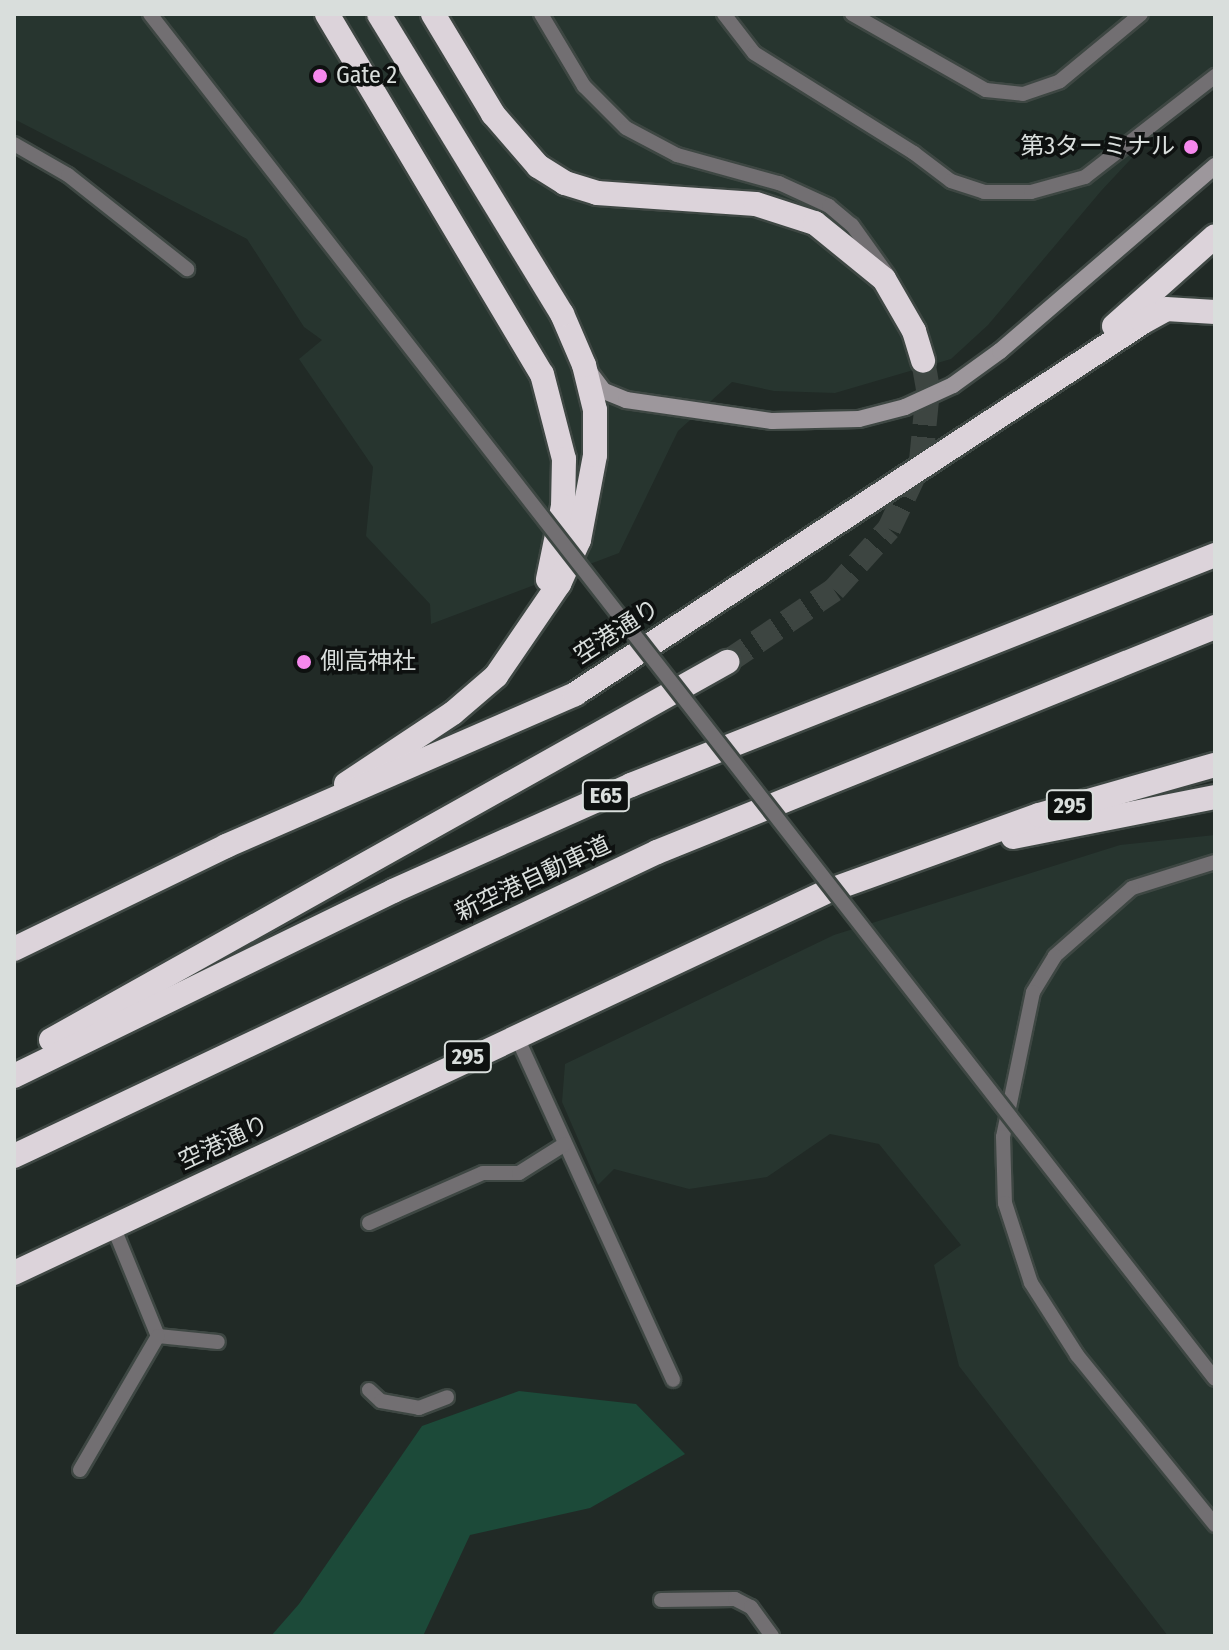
<!DOCTYPE html>
<meta charset="utf-8">
<style>
body{margin:0}
#map{position:relative;width:1229px;height:1650px;overflow:hidden;background:#212a26;font-family:"Fira Sans Condensed","Noto Sans JP",sans-serif}
div>[style]{position:absolute}
.built>*{inset:0;background:#27352f}
.green>*{inset:0;background:#1c4a39}
.highway-tunnel>*{height:24px;margin-top:-12px;transform-origin:0;background:repeating-linear-gradient(90deg,#3d4541 0 24px,transparent 0 36px)}
.roads{filter:drop-shadow(2px 0 #3e4743) drop-shadow(-2px 0 #3e4743) drop-shadow(0 2px #3e4743) drop-shadow(0 -2px #3e4743)}
.lane>*{height:14px;margin:-7px;padding:0 7px;transform-origin:7px;border-radius:7px;background:#726f72}
.secondary>*{height:16px;margin:-8px;padding:0 8px;transform-origin:8px;border-radius:8px;background:#9d979c}
.highway>*{height:24px;margin:-12px;padding:0 12px;transform-origin:12px;border-radius:12px;background:#dcd3da}
.bridges{filter:drop-shadow(2px 0 #3e4743) drop-shadow(-2px 0 #3e4743) drop-shadow(0 2px #3e4743) drop-shadow(0 -2px #3e4743)}
.lane-bridge>*{height:14px;margin:-7px;padding:0 7px;transform-origin:7px;border-radius:7px;background:#726f72}
.dots>*{width:22px;height:22px;translate:-50% -50%;box-sizing:border-box;border:4px solid #0e1110;border-radius:50%}
span{translate:-50% -50%;white-space:nowrap;text-align:center;line-height:1.15;-webkit-text-stroke:7px #0e1110;paint-order:stroke}
.shield-label span{padding:2px 6px;background:#0e1110;border:2px solid;border-radius:6px;-webkit-text-stroke-width:0}
.shield-label{font-size:22px;color:#d9dedc;font-weight:700}
.poi-label{font-size:24px;color:#d9dedc}
.left{translate:0 -50%;text-align:left}
.right{translate:-100% -50%;text-align:right}
.street-label{font-size:24px;color:#d9dedc}
.frame{position:absolute;inset:0;border:16px solid #d9dedc;pointer-events:none}
</style>
<div id="map">
<div class="built">
<i style="clip-path:polygon(14px 14px,1215px 14px,1215px 69px,1101px 191px,988px 325px,951px 359px,835px 393px,774px 391px,732px 382px,678px 431px,619px 553px,431px 624px,430px 604px,366px 536px,373px 467px,299px 359px,322px 340px,304px 327px,247px 239px,14px 119px)"></i>
<i style="clip-path:polygon(1215px 835px,1215px 1636px,1168px 1636px,959px 1366px,934px 1265px,961px 1245px,879px 1144px,830px 1134px,767px 1177px,689px 1189px,614px 1169px,598px 1185px,562px 1102px,565px 1064px,834px 935px,1120px 845px)"></i>
</div>
<div class="green">
<i style="clip-path:polygon(519px 1391px,636px 1404px,685px 1454px,590px 1508px,470px 1535px,423px 1636px,271px 1636px,299px 1604px,422px 1426px)"></i>
</div>
<div class="highway-tunnel">
<i style="left:727px;top:662px;width:129px;rotate:-33.9deg"></i>
<i style="left:834px;top:590px;width:82px;rotate:-48deg"></i>
<i style="left:889px;top:529px;width:75px;rotate:-64.8deg"></i>
<i style="left:921px;top:461px;width:72px;rotate:-84.4deg"></i>
<i style="left:928px;top:389px;width:28px;rotate:-100deg"></i>
</div>
<div class="roads">
<div class="lane">
<i style="left:541px;top:14px;width:84px;rotate:59.2deg"></i>
<i style="left:584px;top:86px;width:59px;rotate:45deg"></i>
<i style="left:626px;top:128px;width:58px;rotate:27.9deg"></i>
<i style="left:677px;top:155px;width:106px;rotate:15.4deg"></i>
<i style="left:779px;top:183px;width:55px;rotate:24.7deg"></i>
<i style="left:829px;top:206px;width:30px;rotate:40deg"></i>
<i style="left:852px;top:225px;width:60px;rotate:54.5deg"></i>
<i style="left:724px;top:14px;width:49px;rotate:52.4deg"></i>
<i style="left:754px;top:53px;width:189px;rotate:32deg"></i>
<i style="left:914px;top:153px;width:46px;rotate:37.1deg"></i>
<i style="left:951px;top:181px;width:35px;rotate:18deg"></i>
<i style="left:984px;top:192px;width:47px"></i>
<i style="left:1031px;top:192px;width:56px;rotate:-15.5deg"></i>
<i style="left:1085px;top:177px;width:165px;rotate:-37.8deg"></i>
<i style="left:852px;top:14px;width:154px;rotate:29.6deg"></i>
<i style="left:986px;top:90px;width:37px;rotate:6deg"></i>
<i style="left:1023px;top:94px;width:39px;rotate:-19deg"></i>
<i style="left:1060px;top:81px;width:105px;rotate:-39.6deg"></i>
<i style="left:14px;top:144px;width:62px;rotate:29.9deg"></i>
<i style="left:68px;top:175px;width:152px;rotate:38.3deg"></i>
<i style="left:1215px;top:862px;width:87px;rotate:162.6deg"></i>
<i style="left:1132px;top:888px;width:103px;rotate:138.6deg"></i>
<i style="left:1055px;top:956px;width:42px;rotate:121.4deg"></i>
<i style="left:1033px;top:992px;width:148px;rotate:101.7deg"></i>
<i style="left:1003px;top:1137px;width:66px;rotate:88.3deg"></i>
<i style="left:1005px;top:1203px;width:84px;rotate:72deg"></i>
<i style="left:1031px;top:1283px;width:85px;rotate:57.4deg"></i>
<i style="left:1077px;top:1355px;width:219px;rotate:50.9deg"></i>
<i style="left:516px;top:1035px;width:379px;rotate:65.5deg"></i>
<i style="left:369px;top:1223px;width:124px;rotate:-23.7deg"></i>
<i style="left:483px;top:1173px;width:36px"></i>
<i style="left:519px;top:1173px;width:54px;rotate:-32.2deg"></i>
<i style="left:113px;top:1226px;width:119px;rotate:67.8deg"></i>
<i style="left:158px;top:1336px;width:60px;rotate:5.7deg"></i>
<i style="left:369px;top:1390px;width:16px;rotate:43deg"></i>
<i style="left:381px;top:1401px;width:39px;rotate:10deg"></i>
<i style="left:419px;top:1408px;width:30px;rotate:-21deg"></i>
<i style="left:80px;top:1470px;width:155px;rotate:-59.8deg"></i>
<i style="left:661px;top:1600px;width:74px;rotate:-0.8deg"></i>
<i style="left:735px;top:1599px;width:18px;rotate:27deg"></i>
<i style="left:751px;top:1607px;width:36px;rotate:54deg"></i>
</div>
<div class="secondary">
<i style="left:591px;top:374px;width:21px;rotate:53deg"></i>
<i style="left:604px;top:391px;width:24px;rotate:22deg"></i>
<i style="left:626px;top:400px;width:148px;rotate:8.2deg"></i>
<i style="left:772px;top:421px;width:87px;rotate:-1.3deg"></i>
<i style="left:859px;top:419px;width:48px;rotate:-14.6deg"></i>
<i style="left:905px;top:407px;width:53px;rotate:-24.6deg"></i>
<i style="left:953px;top:385px;width:58px;rotate:-35.9deg"></i>
<i style="left:1000px;top:351px;width:284px;rotate:-40.7deg"></i>
</div>
<div class="highway">
<i style="left:327px;top:14px;width:419px;rotate:59.2deg"></i>
<i style="left:542px;top:374px;width:88px;rotate:75.5deg"></i>
<i style="left:564px;top:459px;width:47px;rotate:91.2deg"></i>
<i style="left:563px;top:506px;width:75px;rotate:101.6deg"></i>
<i style="left:433px;top:14px;width:117px;rotate:59deg"></i>
<i style="left:493px;top:114px;width:69px;rotate:49.1deg"></i>
<i style="left:538px;top:166px;width:32px;rotate:32deg"></i>
<i style="left:565px;top:183px;width:34px;rotate:17deg"></i>
<i style="left:597px;top:193px;width:159px;rotate:4deg"></i>
<i style="left:756px;top:204px;width:62px;rotate:17.9deg"></i>
<i style="left:815px;top:223px;width:89px;rotate:39.1deg"></i>
<i style="left:884px;top:279px;width:60px;rotate:60deg"></i>
<i style="left:914px;top:331px;width:31px;rotate:73deg"></i>
<i style="left:1114px;top:326px;width:135px;rotate:-41.7deg"></i>
<i style="left:346px;top:784px;width:128px;rotate:-33.6deg"></i>
<i style="left:453px;top:713px;width:57px;rotate:-40.7deg"></i>
<i style="left:496px;top:676px;width:112px;rotate:-55.6deg"></i>
<i style="left:559px;top:584px;width:48px;rotate:-65.6deg"></i>
<i style="left:579px;top:540px;width:86px;rotate:-79.3deg"></i>
<i style="left:595px;top:455px;width:45px;rotate:-90deg"></i>
<i style="left:595px;top:410px;width:46px;rotate:-103.7deg"></i>
<i style="left:584px;top:365px;width:56px;rotate:-113.3deg"></i>
<i style="left:562px;top:314px;width:351px;rotate:-121.4deg"></i>
<i style="left:1013px;top:837px;width:206px;rotate:-11.2deg"></i>
<i style="left:14px;top:949px;width:236px;rotate:-25.9deg"></i>
<i style="left:226px;top:846px;width:381px;rotate:-23.5deg"></i>
<i style="left:575px;top:694px;width:679px;rotate:-33.22deg"></i>
<i style="left:1143px;top:322px;width:26px;rotate:-29deg"></i>
<i style="left:1166px;top:309px;width:49px;rotate:3.5deg"></i>
<i style="left:51px;top:1040px;width:775px;rotate:-29.21deg"></i>
<i style="left:14px;top:1076px;width:422px;rotate:-26deg"></i>
<i style="left:393px;top:891px;width:261px;rotate:-24deg"></i>
<i style="left:631px;top:785px;width:628px;rotate:-21.5deg"></i>
<i style="left:14px;top:1156px;width:711px;rotate:-25.3deg"></i>
<i style="left:657px;top:852px;width:602px;rotate:-21.96deg"></i>
<i style="left:14px;top:1273px;width:899px;rotate:-25.14deg"></i>
<i style="left:828px;top:891px;width:224px;rotate:-19.8deg"></i>
<i style="left:1039px;top:815px;width:183px;rotate:-15.9deg"></i>
</div>
</div>
<div class="bridges">
<div class="lane-bridge">
<i style="left:150px;top:14px;width:1731px;rotate:52.04deg"></i>
</div>
</div>
<div class="dots">
<i style="left:320px;top:76px;background:#f688ed"></i>
<i style="left:1191px;top:147px;background:#f688ed"></i>
<i style="left:304px;top:662px;background:#f688ed"></i>
</div>
<div class="shield-label">
<span style="left:606px;top:796px">E65</span>
<span style="left:1070px;top:806px">295</span>
<span style="left:468px;top:1057px">295</span>
</div>
<div class="poi-label">
<span class="left" style="left:336px;top:76px">Gate 2</span>
<span class="right" style="left:1175px;top:147px">第3ターミナル</span>
<span class="left" style="left:320px;top:662px">側高神社</span>
</div>
<div class="street-label">
<span style="left:617px;top:632px;rotate:-33deg">空港通り</span>
<span style="left:533px;top:879px;rotate:-25deg">新空港自動車道</span>
<span style="left:224px;top:1143px;rotate:-25deg">空港通り</span>
</div>
<div class="frame"></div>
</div>
